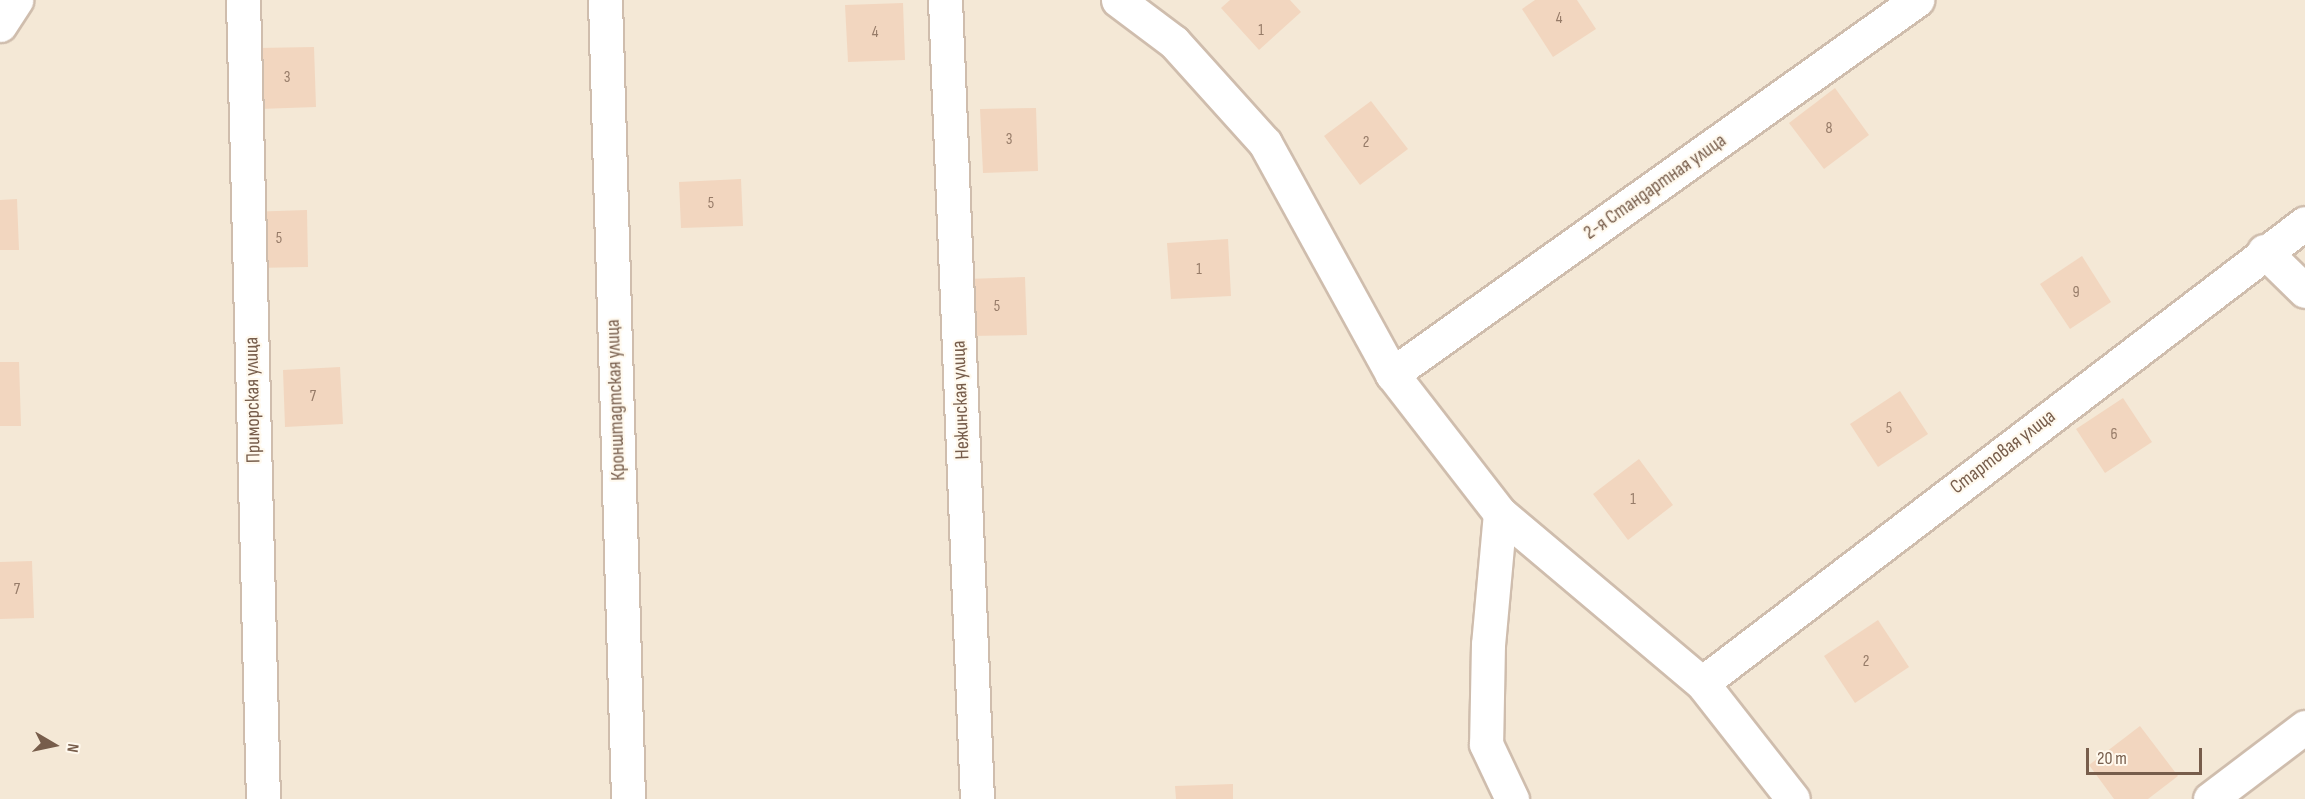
<!DOCTYPE html>
<meta charset="utf-8">
<style>
body{margin:0}
#map{position:relative;width:2305px;height:799px;overflow:hidden;background:#fdf5e7;font-family:"Sofia Sans Condensed",sans-serif}
div>[style]{position:absolute}
.residential>*{inset:0;background:#f4e8d6}
.building>*{inset:0;background:#f2d6bf}
.roads{filter:drop-shadow(2px 0 #cfbdad) drop-shadow(-2px 0 #cfbdad) drop-shadow(0 2px #cfbdad) drop-shadow(0 -2px #cfbdad)}
.minor>*{height:33px;margin:-16.5px;padding:0 16.5px;transform-origin:16.5px;border-radius:16.5px;background:#fff}
span{translate:-50% -50%;white-space:nowrap;text-align:center;line-height:1.15;-webkit-text-stroke:4.5px #fff9ee;paint-order:stroke}
.number-label{font-size:16px;color:#967b68}
.number-label span{-webkit-text-stroke-width:0}
.street-label{font-size:20px;color:#775d4b}
.north{position:absolute;left:24px;top:715px;width:60px;height:60px;-webkit-text-stroke:4px #fff9ee;paint-order:stroke;rotate:99deg;font-size:16px;font-weight:700;line-height:24px;text-align:center;color:#775d4b}
.north::after{content:'';display:block;margin:auto;width:21px;height:27px;background:#775d4b;clip-path:polygon(50% 0,100% 100%,50% 72%,0 100%)}
.scale{position:absolute;left:2086px;top:748px;width:116px;height:27px;box-sizing:border-box;border:3px solid #775d4b;border-top:0;padding-left:8px;font-size:18px;line-height:21px;white-space:nowrap;color:#775d4b;-webkit-text-stroke:4px #fff9ee;paint-order:stroke}
</style>
<div id="map">
<div class="residential">
<i style="clip-path:polygon(0 0,2305px 0,2305px 799px,0 799px)"></i>
</div>
<div class="building">
<i style="clip-path:polygon(1230px 0,1290px 0,1301px 12px,1259px 50px,1221px 8px)"></i>
<i style="clip-path:polygon(1535px 0,1577px 0,1596px 29px,1553px 57px,1522px 9px)"></i>
<i style="clip-path:polygon(903px 3px,905px 60px,848px 62px,845px 5px)"></i>
<i style="clip-path:polygon(314px 47px,316px 107px,259px 109px,258px 48px)"></i>
<i style="clip-path:polygon(1835px 88px,1869px 135px,1824px 169px,1789px 123px)"></i>
<i style="clip-path:polygon(1371px 101px,1408px 149px,1360px 185px,1324px 136px)"></i>
<i style="clip-path:polygon(1036px 108px,1038px 171px,983px 173px,980px 109px)"></i>
<i style="clip-path:polygon(741px 179px,743px 226px,681px 228px,679px 182px)"></i>
<i style="clip-path:polygon(17px 199px,19px 250px,0 250px,0 200px)"></i>
<i style="clip-path:polygon(307px 210px,308px 267px,250px 268px,249px 212px)"></i>
<i style="clip-path:polygon(1228px 239px,1231px 296px,1171px 299px,1167px 243px)"></i>
<i style="clip-path:polygon(2082px 256px,2111px 302px,2070px 329px,2040px 284px)"></i>
<i style="clip-path:polygon(1025px 277px,1027px 335px,969px 336px,967px 279px)"></i>
<i style="clip-path:polygon(0 362px,19px 362px,21px 426px,0 426px)"></i>
<i style="clip-path:polygon(340px 367px,343px 424px,285px 427px,283px 370px)"></i>
<i style="clip-path:polygon(1900px 391px,1928px 434px,1878px 467px,1850px 424px)"></i>
<i style="clip-path:polygon(2123px 398px,2152px 442px,2105px 473px,2076px 429px)"></i>
<i style="clip-path:polygon(1639px 459px,1673px 505px,1628px 540px,1593px 494px)"></i>
<i style="clip-path:polygon(32px 561px,34px 618px,0 619px,0 562px)"></i>
<i style="clip-path:polygon(1878px 620px,1909px 667px,1855px 703px,1824px 656px)"></i>
<i style="clip-path:polygon(2140px 726px,2178px 776px,2148px 799px,2114px 799px,2089px 765px)"></i>
<i style="clip-path:polygon(1233px 784px,1233px 799px,1176px 799px,1175px 786px)"></i>
</div>
<div class="roads">
<div class="minor">
<i style="left:243px;top:0;width:799px;rotate:88.57deg"></i>
<i style="left:605px;top:0;width:799px;rotate:88.35deg"></i>
<i style="left:945px;top:0;width:800px;rotate:87.71deg"></i>
<i style="left:1118px;top:0;width:70px;rotate:36.9deg"></i>
<i style="left:1174px;top:42px;width:136px;rotate:48deg"></i>
<i style="left:1265px;top:143px;width:264px;rotate:61.2deg"></i>
<i style="left:1392px;top:374px;width:176px;rotate:52.2deg"></i>
<i style="left:1500px;top:513px;width:264px;rotate:40.1deg"></i>
<i style="left:1702px;top:683px;width:147px;rotate:51.9deg"></i>
<i style="left:0;top:25px;width:30px;rotate:-57deg"></i>
<i style="left:2264px;top:251px;width:57px;rotate:44.3deg"></i>
<i style="left:1392px;top:374px;width:645px;rotate:-35.47deg"></i>
<i style="left:1500px;top:513px;width:132px;rotate:95.2deg"></i>
<i style="left:1488px;top:644px;width:100px;rotate:91.1deg"></i>
<i style="left:1486px;top:744px;width:61px;rotate:64.7deg"></i>
<i style="left:1702px;top:683px;width:758px;rotate:-37.34deg"></i>
<i style="left:2210px;top:799px;width:119px;rotate:-37.2deg"></i>
</div>
</div>
<div class="number-label">
<span style="left:1559px;top:19px">4</span>
<span style="left:1261px;top:31px">1</span>
<span style="left:875px;top:33px">4</span>
<span style="left:287px;top:78px">3</span>
<span style="left:1829px;top:129px">8</span>
<span style="left:1009px;top:140px">3</span>
<span style="left:1366px;top:143px">2</span>
<span style="left:711px;top:204px">5</span>
<span style="left:279px;top:239px">5</span>
<span style="left:1199px;top:270px">1</span>
<span style="left:2076px;top:293px">9</span>
<span style="left:997px;top:307px">5</span>
<span style="left:313px;top:397px">7</span>
<span style="left:1889px;top:429px">5</span>
<span style="left:2114px;top:435px">6</span>
<span style="left:1633px;top:500px">1</span>
<span style="left:17px;top:590px">7</span>
<span style="left:1866px;top:662px">2</span>
</div>
<div class="street-label">
<span style="left:1655px;top:187px;rotate:-35deg">2-я Стандартная улица</span>
<span style="left:253px;top:400px;rotate:-91deg">Приморская улица</span>
<span style="left:616px;top:400px;rotate:-92deg">Кронштадтская улица</span>
<span style="left:961px;top:400px;rotate:-92deg">Нежинская улица</span>
<span style="left:2003px;top:452px;rotate:-37deg">Стартовая улица</span>
</div>
<div class="north">N</div>
<div class="scale">20 m</div>
</div>
